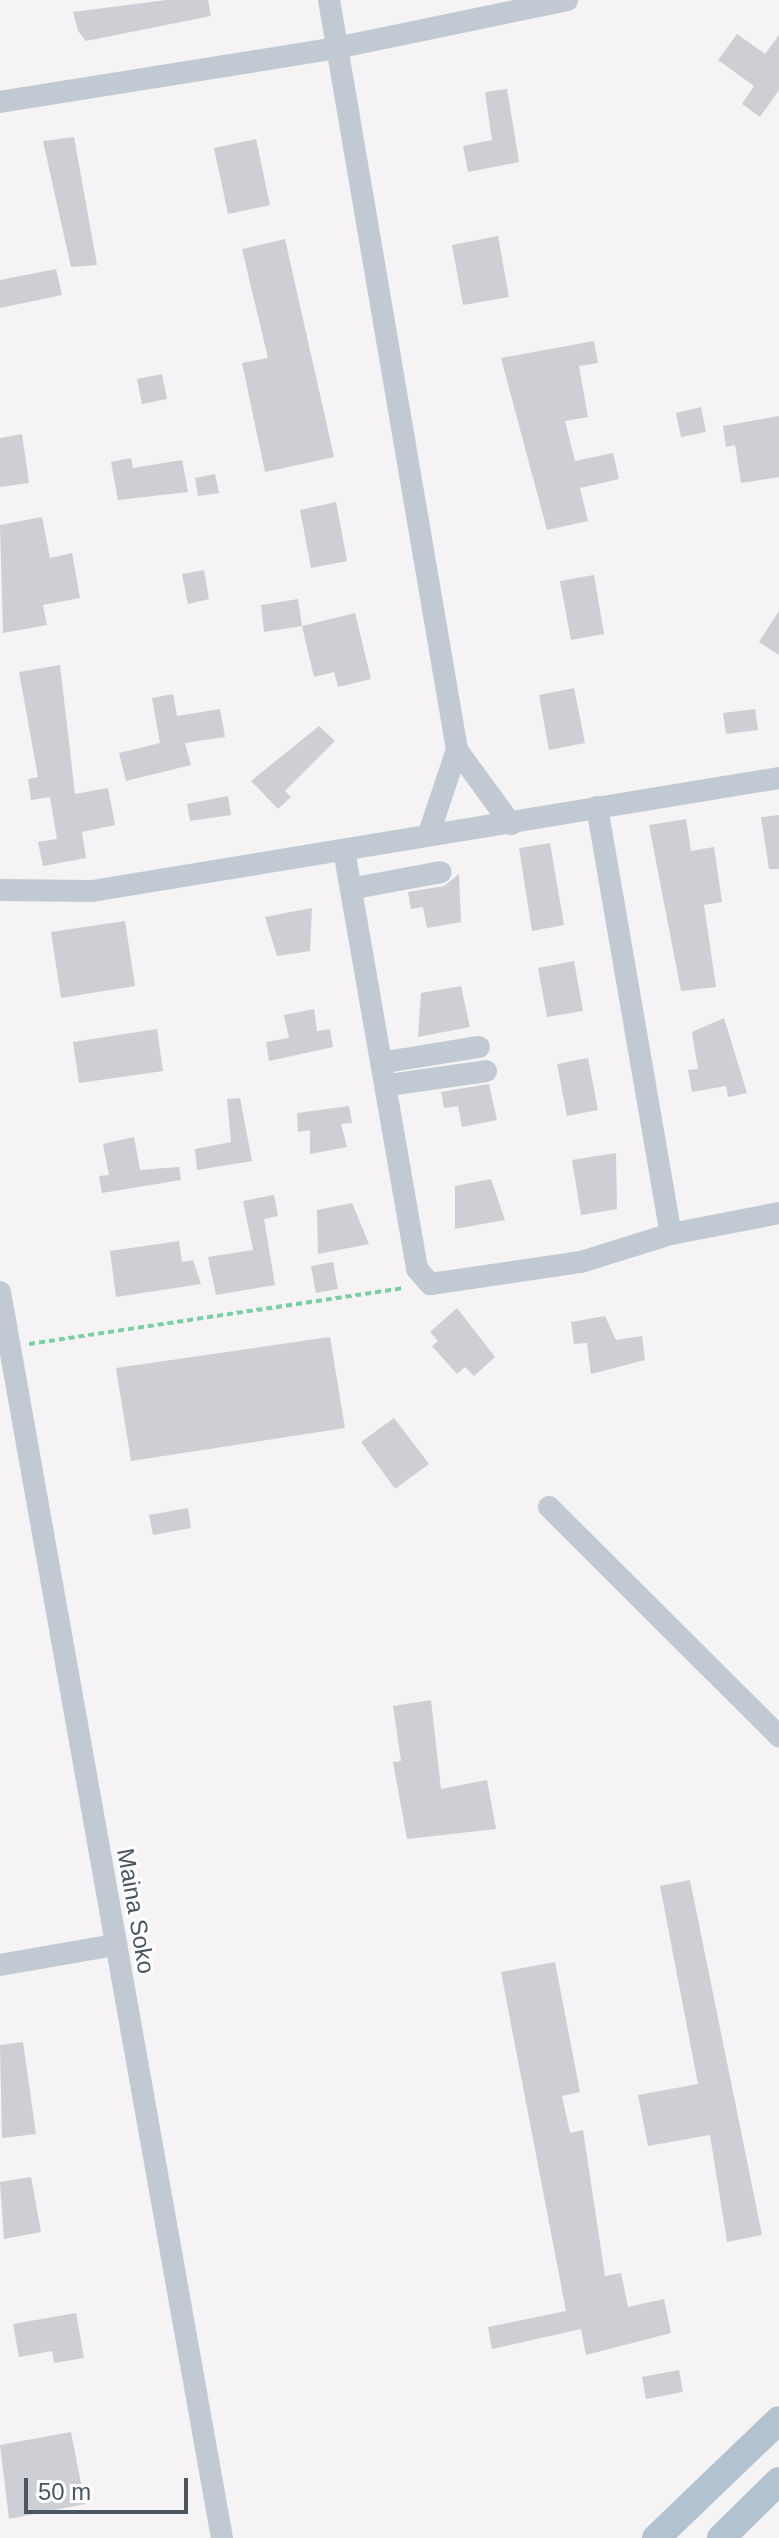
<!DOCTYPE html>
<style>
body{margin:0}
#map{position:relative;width:779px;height:2538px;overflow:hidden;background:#f5f3f3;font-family:Helvetica,sans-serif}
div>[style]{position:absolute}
.building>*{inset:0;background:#cdcfd5}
.path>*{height:4px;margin-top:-2px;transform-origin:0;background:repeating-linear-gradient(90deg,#7ad0a6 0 6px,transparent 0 10px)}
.minor>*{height:22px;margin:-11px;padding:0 11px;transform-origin:11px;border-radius:11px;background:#c1cad2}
.major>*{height:28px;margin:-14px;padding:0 14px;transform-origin:14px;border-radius:14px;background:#b3c2d1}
span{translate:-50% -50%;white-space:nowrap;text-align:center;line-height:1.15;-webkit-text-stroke:6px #fff;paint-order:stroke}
.street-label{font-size:24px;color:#4a5661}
.scale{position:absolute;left:24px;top:2478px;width:164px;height:36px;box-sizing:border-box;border:4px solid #4a5661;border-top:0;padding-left:10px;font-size:24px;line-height:28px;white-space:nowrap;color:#4a5661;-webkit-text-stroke:6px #fff;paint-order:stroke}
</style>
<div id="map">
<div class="building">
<i style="clip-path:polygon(166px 0,208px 0,211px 16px,86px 41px,78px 31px,73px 12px)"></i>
<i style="clip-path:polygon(737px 34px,765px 54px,779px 35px,779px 90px,760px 117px,742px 104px,754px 86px,718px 60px)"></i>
<i style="clip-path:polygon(507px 89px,519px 162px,468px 172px,463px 146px,492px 140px,485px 92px)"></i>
<i style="clip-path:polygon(74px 137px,97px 265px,71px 267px,43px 141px)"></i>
<i style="clip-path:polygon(256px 139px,270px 205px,228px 214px,214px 148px)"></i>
<i style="clip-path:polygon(498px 236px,509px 297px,463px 305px,452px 245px)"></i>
<i style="clip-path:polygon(285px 239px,334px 457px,265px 472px,242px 363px,268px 358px,242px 249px)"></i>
<i style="clip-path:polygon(56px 269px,62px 295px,0 308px,0 280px)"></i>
<i style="clip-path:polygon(594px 341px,598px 363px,579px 366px,588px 417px,565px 421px,575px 461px,613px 453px,619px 479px,580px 488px,588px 521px,547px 530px,501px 358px)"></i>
<i style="clip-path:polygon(162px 374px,167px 399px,142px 404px,137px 379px)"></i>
<i style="clip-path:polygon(701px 407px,706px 432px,681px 437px,676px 413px)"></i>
<i style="clip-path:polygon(779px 416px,779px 477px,741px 483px,735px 445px,726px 447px,723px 426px)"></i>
<i style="clip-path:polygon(22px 434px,29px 483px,0 487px,0 438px)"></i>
<i style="clip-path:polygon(131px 458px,133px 468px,182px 460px,188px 492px,118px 500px,111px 462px)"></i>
<i style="clip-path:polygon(215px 474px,219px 493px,198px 496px,195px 478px)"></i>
<i style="clip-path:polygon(336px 502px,347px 561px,311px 568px,300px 510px)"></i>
<i style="clip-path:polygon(42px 517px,50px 558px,72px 553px,80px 598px,43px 605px,47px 625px,3px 633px,0 525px)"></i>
<i style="clip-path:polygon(204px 570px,209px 599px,188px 604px,182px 574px)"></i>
<i style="clip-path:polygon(594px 575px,604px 634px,571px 640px,560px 581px)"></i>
<i style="clip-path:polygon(298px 599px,302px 626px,264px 632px,261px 605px)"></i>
<i style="clip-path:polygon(779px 611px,779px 655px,759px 642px)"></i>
<i style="clip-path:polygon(355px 613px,371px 679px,338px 687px,334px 672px,314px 677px,302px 626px)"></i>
<i style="clip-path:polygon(60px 665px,75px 794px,108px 788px,115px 825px,82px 832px,86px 858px,43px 866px,38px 842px,57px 839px,50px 797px,31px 800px,28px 779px,38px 777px,19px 672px)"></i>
<i style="clip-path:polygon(574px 688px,585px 743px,549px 750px,539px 695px)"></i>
<i style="clip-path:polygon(173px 694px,177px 716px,220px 709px,225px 737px,185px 743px,191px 765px,126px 781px,119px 753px,160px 743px,152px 698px)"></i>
<i style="clip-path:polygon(755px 709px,758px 730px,726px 734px,723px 713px)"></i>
<i style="clip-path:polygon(319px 726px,335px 741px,285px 791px,291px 797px,278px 809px,251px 781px)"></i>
<i style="clip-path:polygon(228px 796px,231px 815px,190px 821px,187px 804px)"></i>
<i style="clip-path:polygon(779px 815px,779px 869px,769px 869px,761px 817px)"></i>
<i style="clip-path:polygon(686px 819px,691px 851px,714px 847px,722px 902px,704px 905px,716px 987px,681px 991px,649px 825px)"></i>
<i style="clip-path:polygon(550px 843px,564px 925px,532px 931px,519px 848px)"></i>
<i style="clip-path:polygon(459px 874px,461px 922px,427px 928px,423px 907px,411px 909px,408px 892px,444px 886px)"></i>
<i style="clip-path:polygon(312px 908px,310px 951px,277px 956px,265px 917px)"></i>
<i style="clip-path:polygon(125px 921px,135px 986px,61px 998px,51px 932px)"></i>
<i style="clip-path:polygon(574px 961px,583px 1011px,547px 1017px,538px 968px)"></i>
<i style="clip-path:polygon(461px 986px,470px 1027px,418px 1037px,421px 993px)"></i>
<i style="clip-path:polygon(314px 1009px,317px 1031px,330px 1029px,333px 1047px,269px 1061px,266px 1042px,289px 1038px,284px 1015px)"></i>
<i style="clip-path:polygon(724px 1018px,747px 1093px,728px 1097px,726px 1086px,692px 1092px,688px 1070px,698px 1069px,692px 1032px)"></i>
<i style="clip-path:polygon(157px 1029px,163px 1071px,79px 1083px,73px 1042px)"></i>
<i style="clip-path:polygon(588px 1058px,598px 1110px,567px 1116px,557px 1064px)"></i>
<i style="clip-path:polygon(489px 1084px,497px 1120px,462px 1127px,458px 1106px,444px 1108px,441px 1092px)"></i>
<i style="clip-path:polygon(240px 1098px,252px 1161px,197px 1170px,195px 1149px,231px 1142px,227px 1099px)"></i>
<i style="clip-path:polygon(349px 1106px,352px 1123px,341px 1124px,347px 1147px,310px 1154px,310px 1130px,298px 1132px,297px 1113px)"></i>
<i style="clip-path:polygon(134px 1137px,140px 1170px,179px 1167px,181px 1180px,102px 1193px,99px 1176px,109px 1175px,103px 1144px)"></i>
<i style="clip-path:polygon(616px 1153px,617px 1209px,581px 1215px,572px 1160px)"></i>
<i style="clip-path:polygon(491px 1179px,505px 1220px,455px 1229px,455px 1186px)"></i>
<i style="clip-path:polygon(274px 1195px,278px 1216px,264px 1219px,275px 1285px,216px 1295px,208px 1257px,253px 1250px,243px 1201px)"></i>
<i style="clip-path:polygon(352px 1203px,369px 1244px,318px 1254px,317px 1210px)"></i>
<i style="clip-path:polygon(179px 1241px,182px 1262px,193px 1260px,201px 1284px,116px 1297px,110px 1251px)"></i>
<i style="clip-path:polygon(333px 1262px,338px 1289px,316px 1293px,311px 1266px)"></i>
<i style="clip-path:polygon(457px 1308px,495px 1357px,474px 1376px,465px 1367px,457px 1374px,432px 1346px,438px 1341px,430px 1332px)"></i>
<i style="clip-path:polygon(605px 1316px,616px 1340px,642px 1336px,645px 1360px,591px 1374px,587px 1343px,574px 1344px,571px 1322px)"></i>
<i style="clip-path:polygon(330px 1337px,345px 1428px,131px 1461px,116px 1368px)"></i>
<i style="clip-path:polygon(394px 1418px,429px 1464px,395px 1489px,361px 1442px)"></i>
<i style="clip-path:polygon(188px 1508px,191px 1528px,153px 1535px,149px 1515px)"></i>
<i style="clip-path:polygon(431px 1700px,441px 1789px,487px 1780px,496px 1829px,407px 1839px,393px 1762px,401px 1761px,393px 1706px)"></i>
<i style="clip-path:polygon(690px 1880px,762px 2235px,727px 2242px,710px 2135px,648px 2146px,638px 2095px,698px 2084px,660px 1886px)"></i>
<i style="clip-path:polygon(555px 1962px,580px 2092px,562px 2096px,570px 2133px,583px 2130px,605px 2276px,621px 2273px,628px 2307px,664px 2299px,671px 2333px,586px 2355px,581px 2329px,492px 2349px,488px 2327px,566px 2311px,501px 1972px)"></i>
<i style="clip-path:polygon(23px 2042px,36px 2134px,2px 2138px,0 2045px)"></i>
<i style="clip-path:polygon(31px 2177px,41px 2232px,4px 2239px,0 2182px)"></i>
<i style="clip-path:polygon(76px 2313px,84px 2358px,54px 2363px,52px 2351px,19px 2357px,13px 2324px)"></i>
<i style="clip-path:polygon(679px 2370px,683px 2392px,646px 2399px,642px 2377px)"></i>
<i style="clip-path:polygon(71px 2432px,85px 2504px,9px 2519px,0 2445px)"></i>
</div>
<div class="path">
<i style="left:29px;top:1344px;width:379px;rotate:-8.5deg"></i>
</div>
<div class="minor">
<i style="left:329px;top:0;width:761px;rotate:80.31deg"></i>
<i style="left:457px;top:750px;width:92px;rotate:53.9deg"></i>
<i style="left:0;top:102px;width:340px;rotate:-9.1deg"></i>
<i style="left:336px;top:48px;width:236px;rotate:-11.7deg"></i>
<i style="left:597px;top:807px;width:433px;rotate:80.2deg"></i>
<i style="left:429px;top:833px;width:88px;rotate:-71.4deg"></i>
<i style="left:344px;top:850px;width:425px;rotate:80.1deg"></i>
<i style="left:417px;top:1269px;width:20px;rotate:49deg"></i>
<i style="left:430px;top:1284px;width:153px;rotate:-8.3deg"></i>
<i style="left:581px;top:1262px;width:94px;rotate:-17.3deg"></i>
<i style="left:671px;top:1234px;width:110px;rotate:-11deg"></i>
<i style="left:355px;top:888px;width:87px;rotate:-10.5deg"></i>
<i style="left:0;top:890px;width:92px;rotate:0.6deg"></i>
<i style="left:92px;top:891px;width:696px;rotate:-9.34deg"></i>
<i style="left:386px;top:1062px;width:94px;rotate:-9.2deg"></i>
<i style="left:389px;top:1085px;width:98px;rotate:-8.2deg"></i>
<i style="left:0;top:1292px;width:1266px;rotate:79.9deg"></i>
<i style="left:549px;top:1507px;width:325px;rotate:44.9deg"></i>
<i style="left:0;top:1965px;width:117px;rotate:-9.9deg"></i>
</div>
<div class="major">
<i style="left:656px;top:2538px;width:170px;rotate:-43.8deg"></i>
<i style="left:721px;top:2538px;width:81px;rotate:-44.5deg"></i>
</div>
<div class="street-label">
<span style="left:136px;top:1911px;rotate:80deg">Maina Soko</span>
</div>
<div class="scale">50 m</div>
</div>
